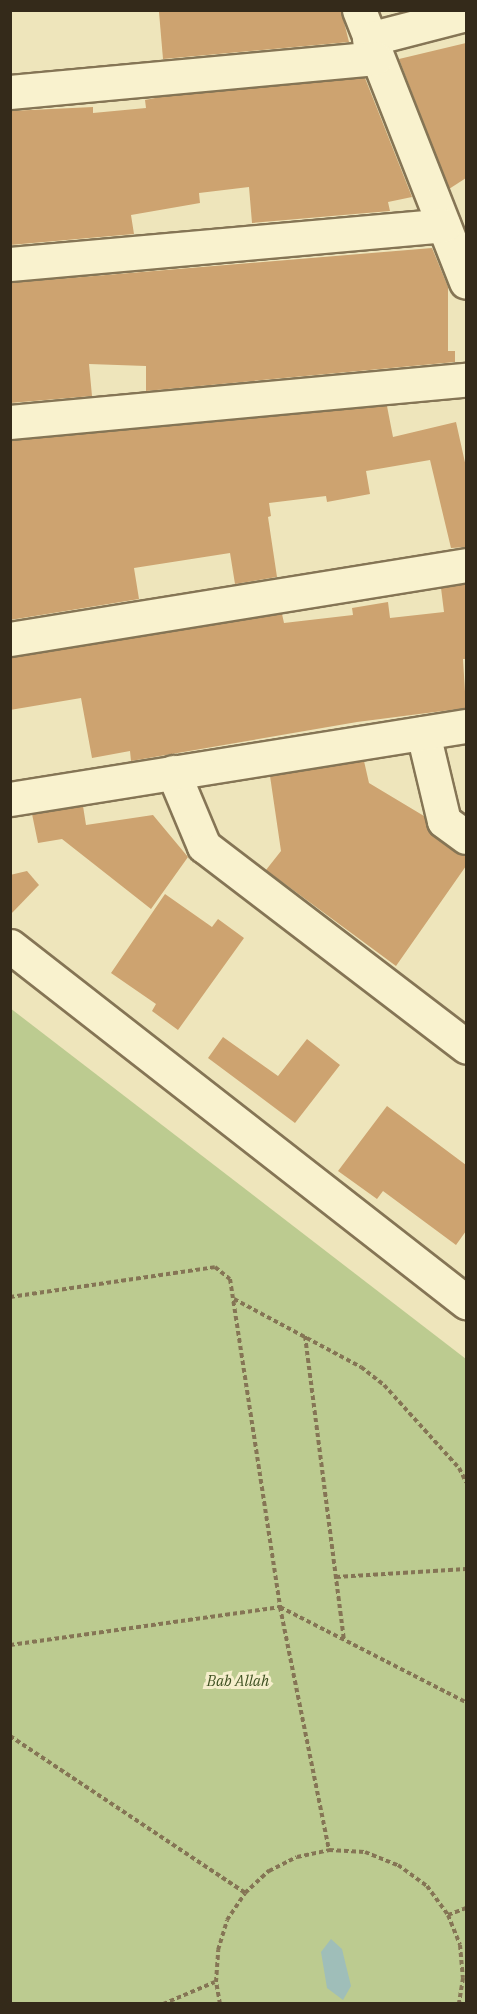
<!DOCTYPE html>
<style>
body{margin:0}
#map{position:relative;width:477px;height:2014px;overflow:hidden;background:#eee5bb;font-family:"IBM Plex Serif",serif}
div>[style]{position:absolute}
.green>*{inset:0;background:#bccb90}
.water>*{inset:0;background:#9fbeb9}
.building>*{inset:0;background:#cda370}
.path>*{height:4px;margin-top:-2px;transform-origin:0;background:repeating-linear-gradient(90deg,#857555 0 4.5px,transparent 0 7.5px)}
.roads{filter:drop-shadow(2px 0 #857555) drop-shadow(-2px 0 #857555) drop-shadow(0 2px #857555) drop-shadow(0 -2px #857555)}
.minor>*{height:33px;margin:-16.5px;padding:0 16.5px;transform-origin:16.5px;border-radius:16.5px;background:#f9f2ce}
span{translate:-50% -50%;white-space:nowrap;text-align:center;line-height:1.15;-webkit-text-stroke:6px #f5eecb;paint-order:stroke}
.park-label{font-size:15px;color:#3e5021;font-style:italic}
.frame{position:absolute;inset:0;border:12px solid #342a1a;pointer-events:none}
</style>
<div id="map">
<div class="green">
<i style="clip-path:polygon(10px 1008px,466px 1359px,466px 2003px,11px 2003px)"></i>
</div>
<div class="water">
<i style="clip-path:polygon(331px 1939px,342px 1949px,351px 1986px,343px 2000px,327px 1988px,321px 1952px)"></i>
</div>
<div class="building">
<i style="clip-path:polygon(341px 10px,349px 42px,163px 59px,159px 12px)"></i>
<i style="clip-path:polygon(466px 43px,466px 178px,449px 189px,399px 59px)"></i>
<i style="clip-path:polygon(365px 78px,412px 197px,388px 202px,390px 211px,252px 223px,249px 187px,199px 193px,200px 203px,131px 215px,134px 234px,10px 245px,10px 111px,93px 107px,93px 113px,146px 108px,145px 100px,165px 96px)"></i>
<i style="clip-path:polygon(432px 248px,448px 287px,448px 351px,455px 351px,455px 362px,146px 391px,146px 366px,89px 364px,92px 396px,10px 403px,10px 283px)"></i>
<i style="clip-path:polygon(387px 406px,393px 437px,456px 422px,466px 467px,466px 547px,451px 548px,430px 460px,366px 471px,370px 494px,327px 502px,326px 496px,269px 503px,271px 516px,268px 517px,277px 577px,235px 584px,230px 553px,134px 568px,139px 599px,10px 620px,10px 441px)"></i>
<i style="clip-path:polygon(466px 584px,466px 659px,463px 659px,466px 708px,357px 722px,131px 761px,130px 751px,92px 758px,81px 698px,10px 710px,10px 657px,282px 614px,284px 623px,353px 615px,352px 608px,388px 602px,390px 618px,444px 612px,441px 588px)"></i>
<i style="clip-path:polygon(364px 761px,369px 783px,424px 816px,433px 836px,466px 855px,466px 866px,396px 966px,266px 870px,281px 851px,270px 776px)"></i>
<i style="clip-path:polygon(83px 806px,86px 825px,153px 815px,188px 857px,151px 909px,62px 839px,38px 843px,32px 814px)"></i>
<i style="clip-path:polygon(27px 871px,39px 885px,10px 915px,10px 875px)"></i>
<i style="clip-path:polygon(165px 894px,212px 927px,218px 919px,244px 938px,178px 1030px,152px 1011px,156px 1004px,111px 973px)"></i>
<i style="clip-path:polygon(223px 1037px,278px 1076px,307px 1039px,340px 1065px,295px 1123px,208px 1058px)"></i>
<i style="clip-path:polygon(387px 1106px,466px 1165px,466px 1231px,456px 1245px,383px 1191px,377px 1199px,338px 1171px)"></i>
</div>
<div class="path">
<i style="left:10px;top:1297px;width:207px;rotate:-8.3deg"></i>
<i style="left:215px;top:1267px;width:19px;rotate:39deg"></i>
<i style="left:230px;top:1279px;width:332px;rotate:81.3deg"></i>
<i style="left:280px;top:1607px;width:248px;rotate:78.6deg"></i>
<i style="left:234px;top:1299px;width:144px;rotate:28.2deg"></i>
<i style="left:361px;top:1367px;width:29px;rotate:38deg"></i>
<i style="left:384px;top:1385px;width:112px;rotate:47.9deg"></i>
<i style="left:459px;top:1468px;width:16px;rotate:63deg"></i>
<i style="left:305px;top:1336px;width:305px;rotate:82.7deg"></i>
<i style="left:336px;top:1577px;width:130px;rotate:-3.5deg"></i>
<i style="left:10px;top:1645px;width:273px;rotate:-8deg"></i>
<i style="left:280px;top:1607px;width:209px;rotate:27.1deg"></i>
<i style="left:10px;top:1736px;width:283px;rotate:33.7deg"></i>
<i style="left:448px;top:1915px;width:19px;rotate:-21deg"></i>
<i style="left:163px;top:2004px;width:56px;rotate:-22.9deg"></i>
<i style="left:220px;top:2004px;width:22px;rotate:-100deg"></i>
<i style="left:216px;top:1982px;width:32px;rotate:-86deg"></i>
<i style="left:218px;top:1950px;width:31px;rotate:-73deg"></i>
<i style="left:227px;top:1920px;width:32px;rotate:-56deg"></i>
<i style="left:245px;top:1893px;width:33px;rotate:-43deg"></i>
<i style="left:269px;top:1871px;width:31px;rotate:-27deg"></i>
<i style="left:297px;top:1857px;width:33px;rotate:-12deg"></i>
<i style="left:329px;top:1850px;width:36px;rotate:3deg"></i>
<i style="left:365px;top:1852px;width:35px;rotate:22deg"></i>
<i style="left:398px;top:1865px;width:36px;rotate:36deg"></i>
<i style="left:427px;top:1886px;width:36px;rotate:54deg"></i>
<i style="left:448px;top:1915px;width:32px;rotate:68deg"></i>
<i style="left:460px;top:1945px;width:33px;rotate:85deg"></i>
<i style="left:463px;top:1978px;width:26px;rotate:99deg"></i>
</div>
<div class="roads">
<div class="minor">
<i style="left:359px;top:10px;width:292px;rotate:68.5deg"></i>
<i style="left:369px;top:39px;width:100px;rotate:-14.5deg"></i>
<i style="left:10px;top:92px;width:367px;rotate:-5.3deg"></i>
<i style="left:10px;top:264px;width:435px;rotate:-5.1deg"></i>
<i style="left:10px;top:422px;width:458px;rotate:-5.3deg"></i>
<i style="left:10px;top:639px;width:462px;rotate:-9.2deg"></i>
<i style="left:423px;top:733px;width:90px;rotate:76.6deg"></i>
<i style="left:444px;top:821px;width:27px;rotate:36deg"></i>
<i style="left:173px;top:772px;width:80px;rotate:67.3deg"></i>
<i style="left:204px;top:846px;width:330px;rotate:37.4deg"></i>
<i style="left:10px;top:799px;width:462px;rotate:-9.1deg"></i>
<i style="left:10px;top:946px;width:579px;rotate:37.98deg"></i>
</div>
</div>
<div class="park-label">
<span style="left:238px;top:1681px">Bab Allah</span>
</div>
<div class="frame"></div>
</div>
